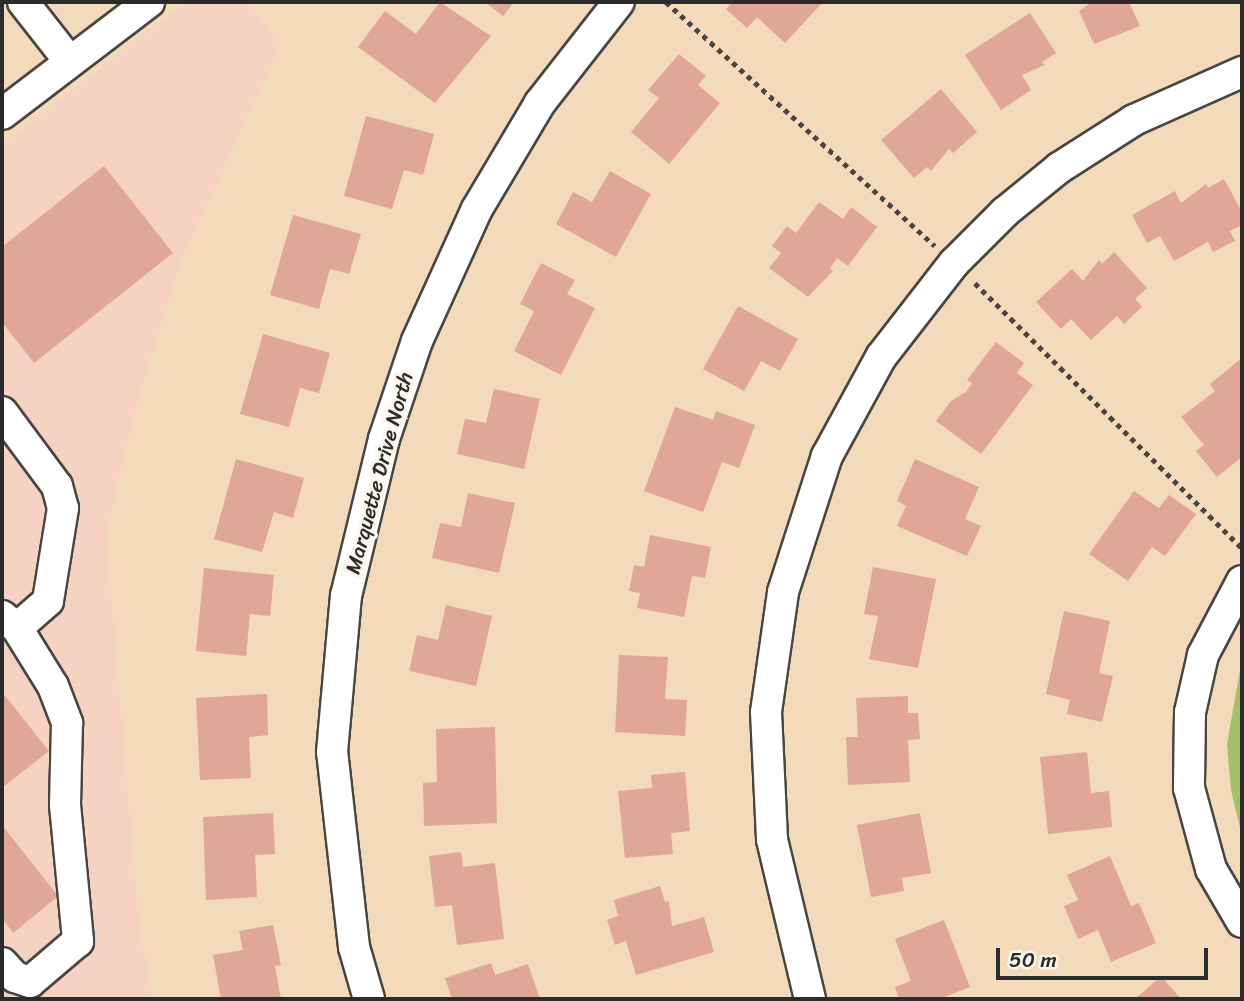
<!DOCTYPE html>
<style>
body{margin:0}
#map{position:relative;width:1244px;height:1001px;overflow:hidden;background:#f2dabb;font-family:Sriracha,sans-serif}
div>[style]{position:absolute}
.built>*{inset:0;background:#f6d2c3}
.green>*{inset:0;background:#a2c169}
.building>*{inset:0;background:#e0a697}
.path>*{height:4.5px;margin-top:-2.25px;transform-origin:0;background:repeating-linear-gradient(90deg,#494541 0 5px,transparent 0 10px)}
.roads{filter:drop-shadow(2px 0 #494541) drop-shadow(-2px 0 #494541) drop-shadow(0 2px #494541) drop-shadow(0 -2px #494541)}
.minor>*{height:30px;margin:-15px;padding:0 15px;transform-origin:15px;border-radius:15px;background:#fff}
span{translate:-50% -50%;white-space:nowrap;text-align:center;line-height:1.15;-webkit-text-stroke:7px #fbf7ec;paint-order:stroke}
.street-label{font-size:21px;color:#2b2b2b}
.frame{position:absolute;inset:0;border:4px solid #2b2b2b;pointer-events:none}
.scale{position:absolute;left:996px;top:948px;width:212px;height:32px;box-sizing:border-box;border:4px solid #2b2b2b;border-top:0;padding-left:9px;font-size:21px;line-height:24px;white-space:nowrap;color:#2b2b2b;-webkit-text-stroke:5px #fbf7ec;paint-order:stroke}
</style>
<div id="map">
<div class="built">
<i style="clip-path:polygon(186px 2px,248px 2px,280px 46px,181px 261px,135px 410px,106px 534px,139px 925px,153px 999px,2px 999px,2px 145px)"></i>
</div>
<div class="green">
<i style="clip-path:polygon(1242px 659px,1242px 836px,1231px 790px,1227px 744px)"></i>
</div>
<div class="building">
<i style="clip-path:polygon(440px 2px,491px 36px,435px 103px,358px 47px,385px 11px,416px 34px)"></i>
<i style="clip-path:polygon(485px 2px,514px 2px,503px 16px)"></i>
<i style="clip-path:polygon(733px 2px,823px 2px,785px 43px,757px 17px,747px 28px,726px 9px)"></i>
<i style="clip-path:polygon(1092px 2px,1129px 2px,1140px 26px,1094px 44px,1079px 11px)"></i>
<i style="clip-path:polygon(1030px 13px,1056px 53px,1042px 62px,1045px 65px,1022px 75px,1031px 90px,1001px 110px,965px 55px)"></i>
<i style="clip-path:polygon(679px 54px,706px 76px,698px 85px,720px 103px,669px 164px,631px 132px,659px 98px,648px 90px)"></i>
<i style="clip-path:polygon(941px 89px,977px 132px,953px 153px,949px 149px,931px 171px,927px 167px,914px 178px,881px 140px)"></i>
<i style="clip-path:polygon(366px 116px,434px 134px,423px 175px,404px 170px,392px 209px,344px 196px)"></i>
<i style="clip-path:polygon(104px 166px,173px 253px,34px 363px,2px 322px,2px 247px)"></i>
<i style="clip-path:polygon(610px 171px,651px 194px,616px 257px,556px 224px,573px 192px,592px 202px)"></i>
<i style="clip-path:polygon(1224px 179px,1242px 212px,1242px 225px,1230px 231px,1235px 241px,1213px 252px,1208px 242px,1174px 261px,1160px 236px,1147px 243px,1132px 215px,1175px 191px,1181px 203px,1206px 184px,1208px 188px)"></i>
<i style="clip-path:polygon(819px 202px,843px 219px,851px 207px,877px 227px,848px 266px,837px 258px,830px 268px,833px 271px,808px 297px,769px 268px,781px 253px,772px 246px,787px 226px,796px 233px)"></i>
<i style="clip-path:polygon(293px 215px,361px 234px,349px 274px,330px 269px,319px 309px,270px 295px)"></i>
<i style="clip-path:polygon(1114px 252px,1147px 288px,1135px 299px,1142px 307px,1124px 324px,1117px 316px,1091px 340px,1071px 319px,1061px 329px,1036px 302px,1072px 269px,1083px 281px,1099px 260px,1102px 264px)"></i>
<i style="clip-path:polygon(541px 263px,575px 280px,567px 294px,595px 308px,561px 375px,514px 351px,534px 311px,520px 304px)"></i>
<i style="clip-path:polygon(738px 306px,798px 339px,780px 371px,761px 361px,744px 391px,703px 369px)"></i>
<i style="clip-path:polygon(263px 334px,330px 353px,319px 393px,300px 388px,289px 427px,240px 414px)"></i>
<i style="clip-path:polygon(996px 342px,1024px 363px,1017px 373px,1033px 385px,981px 454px,936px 421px,951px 401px,966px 392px,972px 383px,967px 380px)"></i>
<i style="clip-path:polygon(1242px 358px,1242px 457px,1217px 477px,1196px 451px,1204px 445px,1181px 417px,1215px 391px,1210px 384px)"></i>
<i style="clip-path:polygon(494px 389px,540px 399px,524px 469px,457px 454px,465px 419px,486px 423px)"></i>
<i style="clip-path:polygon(675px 407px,713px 420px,716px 411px,755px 425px,739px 468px,722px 462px,703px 512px,644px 491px)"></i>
<i style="clip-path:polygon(236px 459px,304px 478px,293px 518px,274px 512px,262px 552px,214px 539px)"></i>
<i style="clip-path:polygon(915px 459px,979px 487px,965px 519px,981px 526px,967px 556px,897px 526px,906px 506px,897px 501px)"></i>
<i style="clip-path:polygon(1134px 491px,1159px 508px,1169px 495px,1196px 514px,1165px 556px,1152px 547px,1128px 581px,1089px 554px)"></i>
<i style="clip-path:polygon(468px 493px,515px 503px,499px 573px,432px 558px,440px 523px,461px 527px)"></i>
<i style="clip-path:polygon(650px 535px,711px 547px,705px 578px,692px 576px,684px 617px,637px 608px,640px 593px,629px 591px,634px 565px,644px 567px)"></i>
<i style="clip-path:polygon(873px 567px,936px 579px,918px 668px,869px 659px,878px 616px,864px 614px)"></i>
<i style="clip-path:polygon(204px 568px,274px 575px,270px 616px,250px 614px,246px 656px,196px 651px)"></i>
<i style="clip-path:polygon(446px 605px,492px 616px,476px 686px,409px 671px,417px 635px,438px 640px)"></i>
<i style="clip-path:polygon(1064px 611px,1110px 621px,1099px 673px,1113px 676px,1102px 722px,1067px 714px,1070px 700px,1046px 694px)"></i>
<i style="clip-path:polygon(619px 655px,668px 657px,665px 699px,687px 700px,685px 736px,615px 732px)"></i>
<i style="clip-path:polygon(2px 692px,49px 751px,3px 787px,2px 785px)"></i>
<i style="clip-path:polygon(267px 694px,268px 735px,249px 737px,251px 778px,200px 780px,196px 698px)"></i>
<i style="clip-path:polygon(908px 696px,908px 713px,918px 713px,920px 739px,908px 740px,910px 782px,848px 785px,846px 737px,858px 737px,856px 698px)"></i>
<i style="clip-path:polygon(495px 727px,497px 823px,424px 826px,423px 783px,437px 782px,436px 729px)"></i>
<i style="clip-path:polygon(1087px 752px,1091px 793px,1109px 791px,1112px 827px,1048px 834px,1040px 757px)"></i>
<i style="clip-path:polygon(685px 772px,690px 831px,671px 833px,673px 854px,625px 858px,618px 791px,652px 788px,651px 775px)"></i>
<i style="clip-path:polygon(273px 813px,275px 854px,255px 855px,257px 897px,206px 900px,203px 817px)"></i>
<i style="clip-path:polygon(920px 813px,931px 873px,902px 878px,904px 891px,871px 897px,857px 825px)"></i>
<i style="clip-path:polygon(2px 825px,58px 896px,13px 933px,2px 918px)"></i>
<i style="clip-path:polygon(461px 852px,463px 867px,495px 863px,504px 939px,457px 945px,452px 905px,435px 907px,429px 856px)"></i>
<i style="clip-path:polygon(1110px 856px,1131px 906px,1139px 903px,1156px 943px,1111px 962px,1098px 930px,1078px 939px,1064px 906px,1078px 900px,1067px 875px)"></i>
<i style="clip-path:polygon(660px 886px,665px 902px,669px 901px,672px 926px,704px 917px,714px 952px,636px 975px,626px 941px,615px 945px,607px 920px,618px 916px,614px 900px)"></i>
<i style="clip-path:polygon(944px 920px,970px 987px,939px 999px,899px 999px,895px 987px,911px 981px,895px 939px)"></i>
<i style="clip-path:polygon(273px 925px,281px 965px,275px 966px,281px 999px,221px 999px,213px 955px,243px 950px,239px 931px)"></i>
<i style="clip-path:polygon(491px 963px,495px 975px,528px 964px,540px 999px,452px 999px,445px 978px)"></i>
<i style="clip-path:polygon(1161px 976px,1181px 999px,1135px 999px)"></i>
</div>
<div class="path">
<i style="left:666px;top:2px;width:363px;rotate:42.2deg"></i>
<i style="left:975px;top:283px;width:376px;rotate:44.8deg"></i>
</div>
<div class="roads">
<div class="minor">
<i style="left:23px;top:2px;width:76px;rotate:51.9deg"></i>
<i style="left:2px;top:114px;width:185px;rotate:-37.3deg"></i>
<i style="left:2px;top:412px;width:92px;rotate:53.4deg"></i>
<i style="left:57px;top:486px;width:23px;rotate:75deg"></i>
<i style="left:63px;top:508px;width:94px;rotate:99.2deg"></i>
<i style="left:48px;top:601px;width:41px;rotate:138.9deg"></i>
<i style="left:1242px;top:581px;width:84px;rotate:117.8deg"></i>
<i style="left:1203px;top:655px;width:58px;rotate:102.8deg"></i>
<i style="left:1190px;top:712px;width:76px;rotate:90.8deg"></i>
<i style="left:1189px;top:788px;width:84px;rotate:74.8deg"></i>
<i style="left:1211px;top:869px;width:61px;rotate:59.7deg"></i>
<i style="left:2px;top:616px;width:19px;rotate:39deg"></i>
<i style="left:17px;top:628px;width:68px;rotate:58.2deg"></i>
<i style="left:53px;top:686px;width:40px;rotate:69deg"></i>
<i style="left:67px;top:723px;width:82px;rotate:91.4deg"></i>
<i style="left:65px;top:805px;width:137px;rotate:84.5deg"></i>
<i style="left:78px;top:941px;width:63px;rotate:139.5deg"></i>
<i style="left:30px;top:982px;width:16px;rotate:-162deg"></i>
<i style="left:15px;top:977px;width:19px;rotate:-133deg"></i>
<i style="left:369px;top:999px;width:54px;rotate:-106.1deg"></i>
<i style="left:354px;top:947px;width:196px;rotate:-96.4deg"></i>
<i style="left:332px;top:752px;width:157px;rotate:-84.9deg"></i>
<i style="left:346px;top:596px;width:162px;rotate:-76.4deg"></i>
<i style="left:384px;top:439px;width:103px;rotate:-71.4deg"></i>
<i style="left:417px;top:341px;width:145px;rotate:-65.6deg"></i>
<i style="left:477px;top:209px;width:123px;rotate:-59.3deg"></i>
<i style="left:540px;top:103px;width:128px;rotate:-52deg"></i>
<i style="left:810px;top:999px;width:164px;rotate:-103.4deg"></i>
<i style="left:772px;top:839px;width:127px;rotate:-92.7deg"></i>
<i style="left:766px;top:712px;width:121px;rotate:-81.9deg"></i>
<i style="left:783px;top:592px;width:143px;rotate:-72.1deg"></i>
<i style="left:827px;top:456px;width:113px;rotate:-61.4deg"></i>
<i style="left:881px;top:357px;width:119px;rotate:-52.2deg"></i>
<i style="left:954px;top:263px;width:72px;rotate:-45deg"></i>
<i style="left:1005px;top:212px;width:70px;rotate:-39.2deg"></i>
<i style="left:1059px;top:168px;width:89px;rotate:-32.6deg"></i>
<i style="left:1134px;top:120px;width:118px;rotate:-24deg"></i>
</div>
</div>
<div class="street-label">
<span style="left:379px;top:473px;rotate:-75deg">Marquette Drive North</span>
</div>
<div class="frame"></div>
<div class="scale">50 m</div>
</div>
